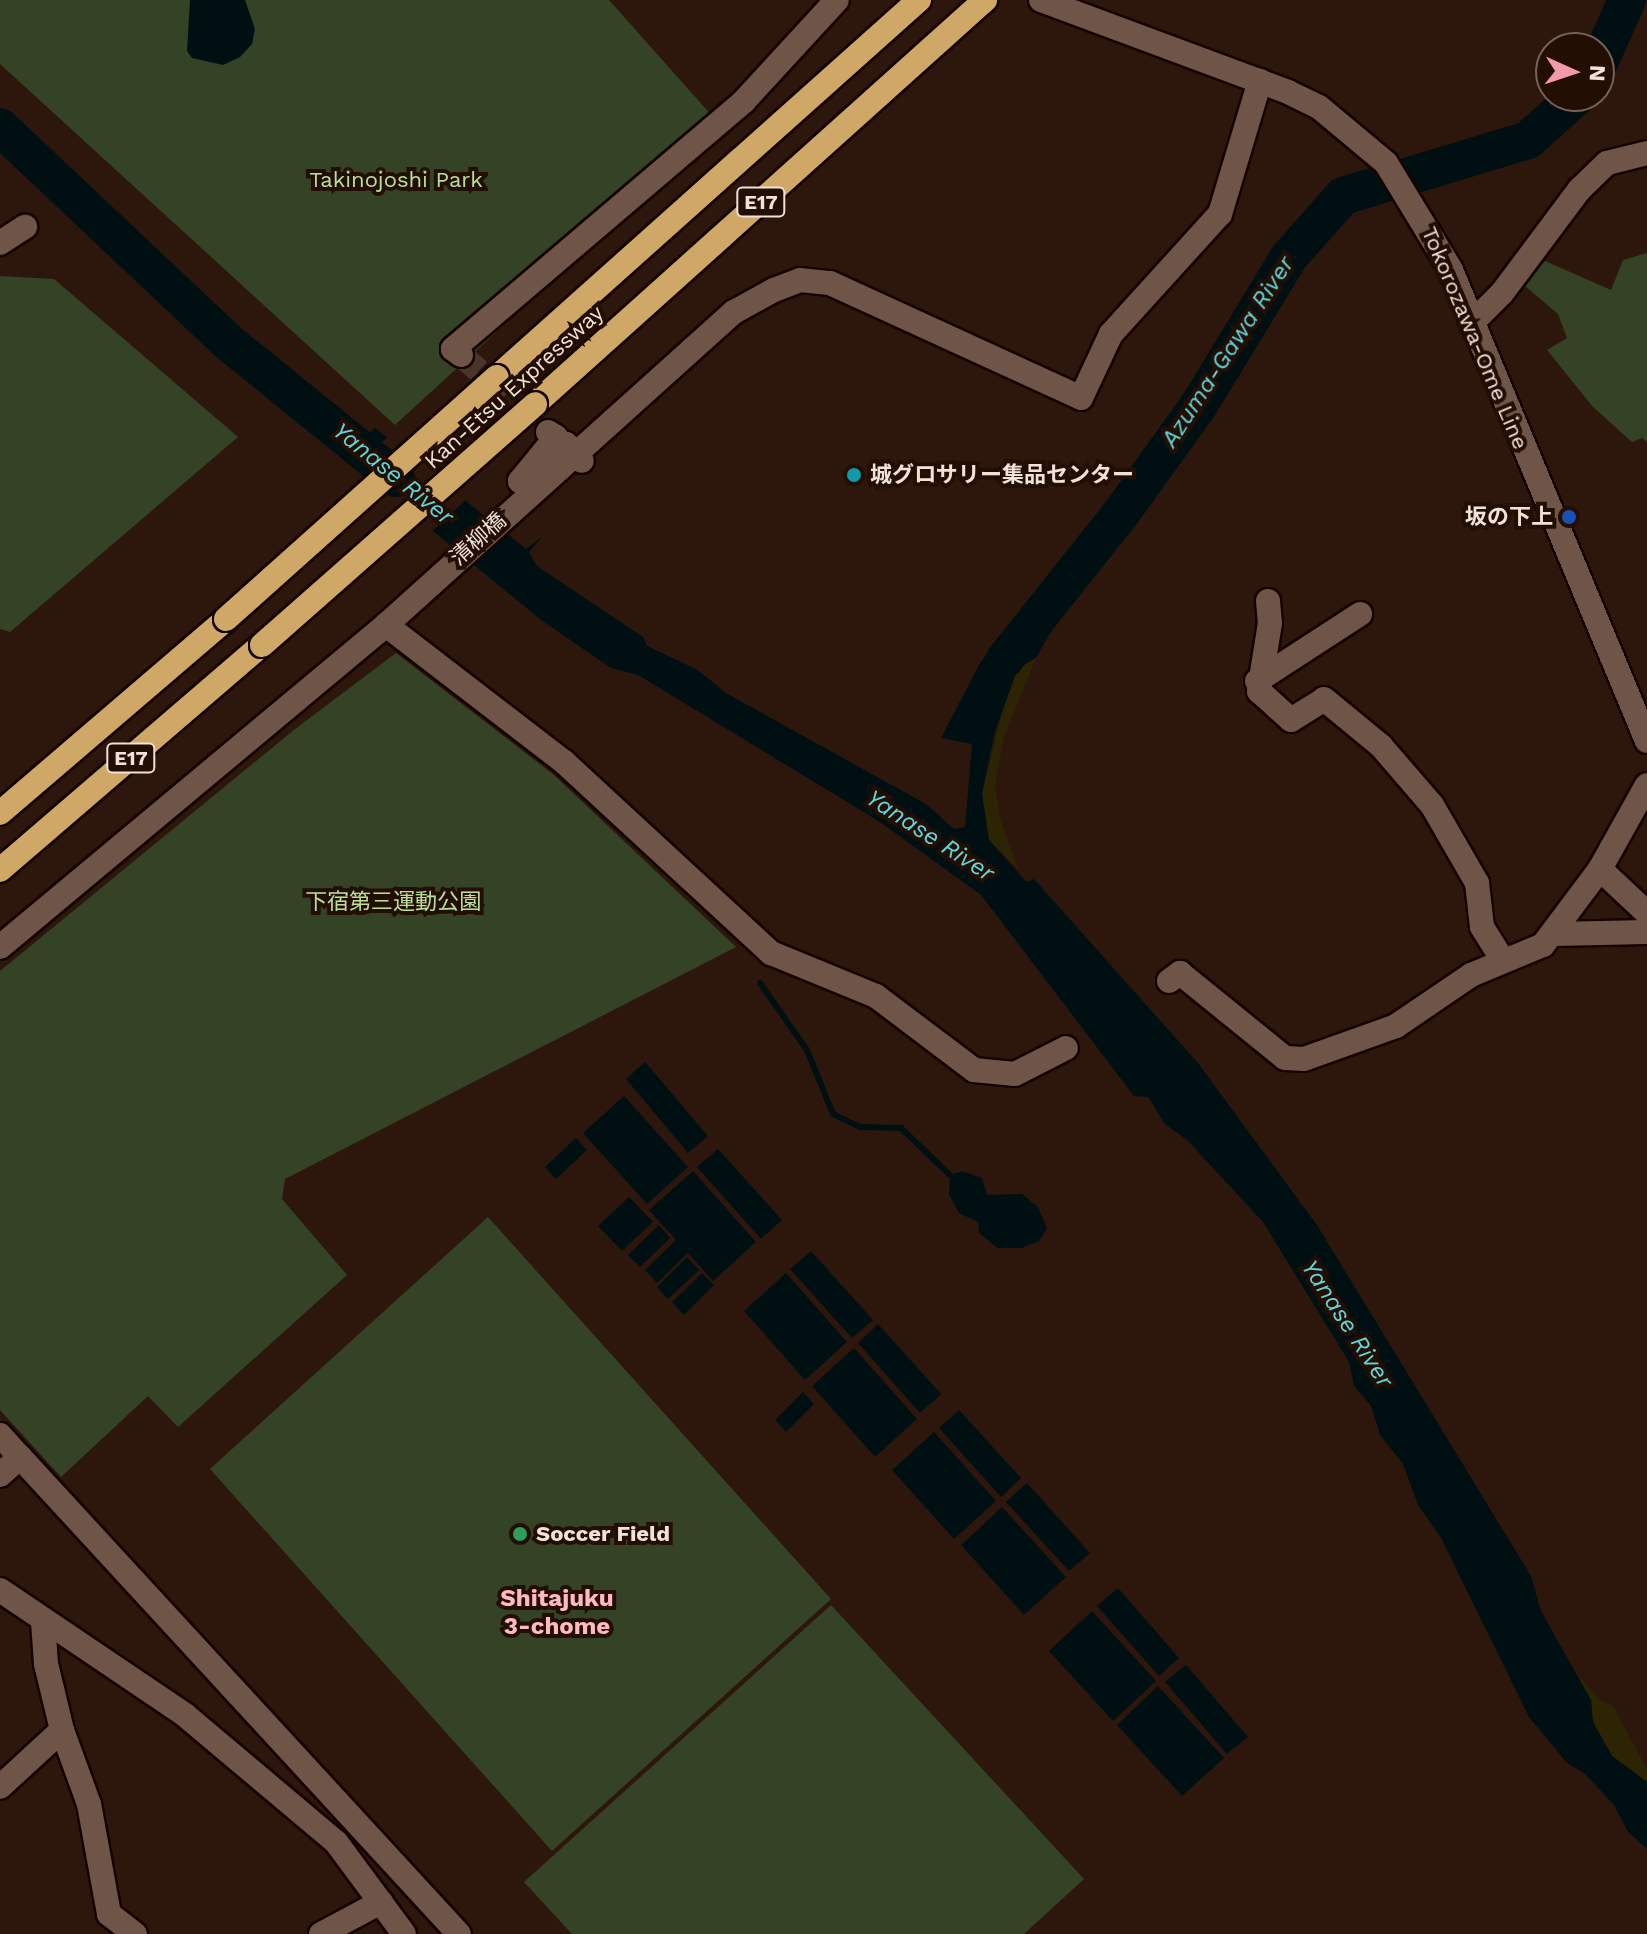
<!DOCTYPE html>
<meta charset="utf-8">
<style>
body{margin:0}
#map{position:relative;width:1647px;height:1934px;overflow:hidden;background:#2d170c;font-family:"Work Sans","Noto Sans JP",sans-serif}
div>[style]{position:absolute}
.green>*{inset:0;background:#344226}
.sand>*{inset:0;background:#2c2403}
.water>*{inset:0;background:#001012}
.pier>*{inset:0;background:#2d170c}
.stream>*{height:6px;margin:-3px;padding:0 3px;transform-origin:3px;border-radius:3px;background:#001012}
.river>*{height:38px;margin:-19px;padding:0 19px;transform-origin:19px;border-radius:19px;background:#001012}
.street-tunnel>*{height:24px;margin-top:-12px;transform-origin:0;background:repeating-linear-gradient(90deg,#4a352b 0 24px,transparent 0 36px)}
.roads{filter:drop-shadow(2px 0 #140300) drop-shadow(-2px 0 #140300) drop-shadow(0 2px #140300) drop-shadow(0 -2px #140300)}
.street>*{height:24px;margin:-12px;padding:0 12px;transform-origin:12px;border-radius:12px;background:#6f5548}
.secondary>*{height:24px;margin:-12px;padding:0 12px;transform-origin:12px;border-radius:12px;background:#6f5548}
.highway>*{height:24px;margin:-12px;padding:0 12px;transform-origin:12px;border-radius:12px;background:#cfa867}
.bridges{filter:drop-shadow(2px 0 #140300) drop-shadow(-2px 0 #140300) drop-shadow(0 2px #140300) drop-shadow(0 -2px #140300)}
.highway-bridge>*{height:24px;margin:-12px;padding:0 12px;transform-origin:12px;border-radius:12px;background:#cfa867}
.dots>*{width:22px;height:22px;translate:-50% -50%;box-sizing:border-box;border:4px solid #230e04;border-radius:50%}
span{translate:-50% -50%;white-space:nowrap;text-align:center;line-height:1.15;-webkit-text-stroke:8px #230e04;paint-order:stroke}
.shield-label span{padding:2px 6px;background:#230e04;border:2px solid;border-radius:6px;-webkit-text-stroke-width:0}
.shield-label{font-size:20px;color:#f0e1d9;font-weight:700}
.park-label{font-size:22px;color:#bae097}
.street-label{font-size:22px;color:#f0e1d9}
.poi-label{font-size:22px;color:#f0e1d9;font-weight:700}
.left{translate:0 -50%;text-align:left}
.right{translate:-100% -50%;text-align:right}
.water-label{font-size:24px;color:#60d5dd;font-style:italic}
.neighbourhood-label{font-size:24px;color:#feb9c2;font-weight:700}
.north{position:absolute;left:1535px;top:32px;width:80px;height:80px;box-sizing:border-box;background:#230e04;border:2px solid #756259;border-radius:50%;rotate:93deg;font-size:22px;font-weight:700;line-height:32px;text-align:center;color:#f0e1d9}
.north::after{content:'';display:block;margin:auto;width:28px;height:36px;background:#f39aa8;clip-path:polygon(50% 0,100% 100%,50% 72%,0 100%)}
</style>
<div id="map">
<div class="green">
<i style="clip-path:polygon(0 0,609px 0,721px 126px,395px 425px,0 64px)"></i>
<i style="clip-path:polygon(1647px 253px,1647px 442px,1642px 438px,1632px 442px,1593px 407px,1547px 350px,1567px 338px,1558px 314px,1525px 286px,1527px 277px,1545px 261px,1611px 290px,1623px 260px)"></i>
<i style="clip-path:polygon(0 276px,54px 279px,238px 437px,10px 632px,0 629px)"></i>
<i style="clip-path:polygon(396px 653px,554px 775px,736px 947px,285px 1179px,282px 1199px,347px 1275px,178px 1427px,148px 1396px,61px 1477px,0 1410px,0 971px,295px 729px)"></i>
<i style="clip-path:polygon(488px 1217px,831px 1599px,552px 1851px,210px 1469px)"></i>
<i style="clip-path:polygon(831px 1605px,1084px 1879px,1024px 1934px,572px 1934px,524px 1882px)"></i>
</div>
<div class="sand">
<i style="clip-path:polygon(1036px 658px,1004px 737px,995px 785px,1000px 819px,1018px 869px,989px 840px,982px 794px,1006px 696px,1018px 668px)"></i>
<i style="clip-path:polygon(1577px 1674px,1601px 1701px,1613px 1706px,1647px 1769px,1647px 1782px,1612px 1756px,1593px 1722px,1591px 1700px)"></i>
</div>
<div class="water">
<i style="clip-path:polygon(190px 0,245px 0,255px 29px,252px 44px,240px 57px,223px 65px,192px 58px,187px 51px)"></i>
<i style="clip-path:polygon(375px 428px,526px 549px,542px 537px,529px 552px,537px 566px,643px 637px,647px 646px,698px 670px,726px 693px,926px 804px,954px 829px,965px 827px,972px 744px,941px 738px,980px 663px,1022px 609px,1052px 630px,1036px 658px,1018px 668px,995px 732px,982px 794px,989px 840px,1027px 882px,1034px 879px,1198px 1063px,1317px 1225px,1531px 1576px,1541px 1611px,1591px 1700px,1593px 1722px,1612px 1756px,1647px 1782px,1647px 1849px,1628px 1832px,1614px 1805px,1585px 1774px,1567px 1763px,1529px 1717px,1441px 1538px,1418px 1505px,1403px 1464px,1380px 1435px,1371px 1406px,1354px 1386px,1349px 1362px,1263px 1222px,1187px 1140px,1165px 1124px,1148px 1097px,1134px 1096px,981px 895px,880px 822px,638px 675px,611px 668px,541px 620px,343px 457px)"></i>
<i style="clip-path:polygon(645px 1062px,708px 1136px,688px 1153px,626px 1079px)"></i>
<i style="clip-path:polygon(624px 1096px,688px 1167px,647px 1204px,583px 1133px)"></i>
<i style="clip-path:polygon(576px 1138px,587px 1150px,556px 1179px,545px 1167px)"></i>
<i style="clip-path:polygon(718px 1149px,782px 1220px,761px 1239px,697px 1167px)"></i>
<i style="clip-path:polygon(693px 1171px,756px 1242px,713px 1281px,688px 1253px,657px 1283px,645px 1270px,676px 1240px,649px 1210px)"></i>
<i style="clip-path:polygon(962px 1171px,982px 1178px,987px 1195px,1022px 1194px,1038px 1207px,1047px 1228px,1039px 1241px,1022px 1248px,997px 1248px,979px 1233px,978px 1222px,959px 1213px,949px 1194px,950px 1175px)"></i>
<i style="clip-path:polygon(629px 1197px,653px 1222px,622px 1251px,598px 1226px)"></i>
<i style="clip-path:polygon(659px 1225px,670px 1238px,640px 1267px,628px 1255px)"></i>
<i style="clip-path:polygon(811px 1251px,873px 1320px,852px 1338px,790px 1269px)"></i>
<i style="clip-path:polygon(687px 1257px,699px 1270px,668px 1299px,657px 1287px)"></i>
<i style="clip-path:polygon(702px 1273px,714px 1285px,684px 1315px,672px 1302px)"></i>
<i style="clip-path:polygon(786px 1273px,847px 1342px,805px 1380px,744px 1311px)"></i>
<i style="clip-path:polygon(878px 1324px,941px 1394px,920px 1413px,858px 1343px)"></i>
<i style="clip-path:polygon(854px 1348px,917px 1419px,875px 1457px,812px 1386px)"></i>
<i style="clip-path:polygon(803px 1392px,814px 1404px,786px 1432px,775px 1420px)"></i>
<i style="clip-path:polygon(959px 1410px,1021px 1478px,1001px 1497px,939px 1428px)"></i>
<i style="clip-path:polygon(934px 1432px,996px 1501px,954px 1539px,892px 1470px)"></i>
<i style="clip-path:polygon(1027px 1483px,1090px 1553px,1069px 1571px,1006px 1502px)"></i>
<i style="clip-path:polygon(1002px 1507px,1066px 1577px,1024px 1615px,961px 1545px)"></i>
<i style="clip-path:polygon(1118px 1588px,1179px 1658px,1159px 1676px,1097px 1606px)"></i>
<i style="clip-path:polygon(1092px 1611px,1156px 1681px,1113px 1721px,1049px 1651px)"></i>
<i style="clip-path:polygon(1186px 1665px,1248px 1737px,1227px 1754px,1165px 1682px)"></i>
<i style="clip-path:polygon(1158px 1686px,1224px 1758px,1182px 1796px,1117px 1725px)"></i>
</div>
<div class="pier">
<i style="clip-path:polygon(390px 435px,468px 498px,429px 534px,351px 469px)"></i>
</div>
<div class="stream">
<i style="left:760px;top:983px;width:82px;rotate:55deg"></i>
<i style="left:807px;top:1050px;width:69px;rotate:67.9deg"></i>
<i style="left:833px;top:1114px;width:30px;rotate:26deg"></i>
<i style="left:860px;top:1127px;width:41px;rotate:1.4deg"></i>
<i style="left:901px;top:1128px;width:68px;rotate:43.8deg"></i>
</div>
<div class="river">
<i style="left:1599px;top:63px;width:69px;rotate:-66deg"></i>
<i style="left:0;top:127px;width:313px;rotate:43.3deg"></i>
<i style="left:228px;top:342px;width:216px;rotate:39deg"></i>
<i style="left:1005px;top:659px;width:188px;rotate:-51.5deg"></i>
<i style="left:1122px;top:512px;width:132px;rotate:-54.3deg"></i>
<i style="left:1199px;top:405px;width:173px;rotate:-58.7deg"></i>
<i style="left:1289px;top:257px;width:81px;rotate:-48.5deg"></i>
<i style="left:1343px;top:196px;width:193px;rotate:-16.8deg"></i>
<i style="left:1528px;top:140px;width:66px;rotate:-41.9deg"></i>
</div>
<div class="street-tunnel">
<i style="left:461px;top:355px;width:116px;rotate:41.5deg"></i>
</div>
<div class="roads">
<div class="street">
<i style="left:0;top:243px;width:30px;rotate:-33deg"></i>
<i style="left:1472px;top:323px;width:42px;rotate:-45deg"></i>
<i style="left:1502px;top:293px;width:129px;rotate:-53.2deg"></i>
<i style="left:1579px;top:190px;width:39px;rotate:-44deg"></i>
<i style="left:1607px;top:163px;width:41px;rotate:-14deg"></i>
<i style="left:461px;top:355px;width:10px;rotate:-143deg"></i>
<i style="left:453px;top:349px;width:382px;rotate:-40.4deg"></i>
<i style="left:744px;top:101px;width:137px;rotate:-47.4deg"></i>
<i style="left:548px;top:432px;width:9px;rotate:32deg"></i>
<i style="left:556px;top:437px;width:57px;rotate:129.3deg"></i>
<i style="left:520px;top:481px;width:59px;rotate:-38.8deg"></i>
<i style="left:566px;top:444px;width:23px;rotate:47deg"></i>
<i style="left:1268px;top:601px;width:22px;rotate:85deg"></i>
<i style="left:1270px;top:623px;width:69px;rotate:99.2deg"></i>
<i style="left:1259px;top:691px;width:43px;rotate:42.2deg"></i>
<i style="left:1291px;top:720px;width:39px;rotate:-32deg"></i>
<i style="left:1324px;top:699px;width:74px;rotate:39.5deg"></i>
<i style="left:1381px;top:746px;width:78px;rotate:49.2deg"></i>
<i style="left:1432px;top:805px;width:90px;rotate:60deg"></i>
<i style="left:1477px;top:883px;width:44px;rotate:83.5deg"></i>
<i style="left:1482px;top:927px;width:38px;rotate:58deg"></i>
<i style="left:1257px;top:681px;width:123px;rotate:-33deg"></i>
<i style="left:1600px;top:869px;width:64px;rotate:43.1deg"></i>
<i style="left:1554px;top:934px;width:93px;rotate:-1.2deg"></i>
<i style="left:1169px;top:981px;width:14px;rotate:-36deg"></i>
<i style="left:1180px;top:973px;width:135px;rotate:39deg"></i>
<i style="left:1285px;top:1058px;width:19px;rotate:3deg"></i>
<i style="left:1304px;top:1059px;width:98px;rotate:-19.7deg"></i>
<i style="left:1396px;top:1026px;width:91px;rotate:-34.2deg"></i>
<i style="left:1471px;top:975px;width:78px;rotate:-22.6deg"></i>
<i style="left:1543px;top:945px;width:95px;rotate:-53.1deg"></i>
<i style="left:1600px;top:869px;width:96px;rotate:-60.8deg"></i>
<i style="left:0;top:1475px;width:27px;rotate:-42deg"></i>
<i style="left:20px;top:1457px;width:648px;rotate:47.38deg"></i>
<i style="left:0;top:1590px;width:223px;rotate:34deg"></i>
<i style="left:185px;top:1715px;width:197px;rotate:40.1deg"></i>
<i style="left:336px;top:1842px;width:114px;rotate:53.5deg"></i>
<i style="left:62px;top:1730px;width:79px;rotate:70deg"></i>
<i style="left:89px;top:1804px;width:112px;rotate:79.7deg"></i>
<i style="left:109px;top:1914px;width:33px;rotate:38deg"></i>
<i style="left:0;top:1787px;width:84px;rotate:-42.6deg"></i>
<i style="left:62px;top:1730px;width:68px;rotate:-103.6deg"></i>
<i style="left:46px;top:1664px;width:43px;rotate:-94deg"></i>
<i style="left:321px;top:1934px;width:68px;rotate:-28.1deg"></i>
</div>
<div class="secondary">
<i style="left:1041px;top:0;width:264px;rotate:20.4deg"></i>
<i style="left:1288px;top:92px;width:34px;rotate:26deg"></i>
<i style="left:1319px;top:107px;width:87px;rotate:39.9deg"></i>
<i style="left:1386px;top:163px;width:125px;rotate:58.7deg"></i>
<i style="left:1451px;top:270px;width:510px;rotate:67.41deg"></i>
<i style="left:386px;top:625px;width:225px;rotate:37.6deg"></i>
<i style="left:564px;top:762px;width:282px;rotate:42.7deg"></i>
<i style="left:771px;top:953px;width:113px;rotate:22.3deg"></i>
<i style="left:876px;top:996px;width:123px;rotate:37.1deg"></i>
<i style="left:974px;top:1070px;width:41px;rotate:5.6deg"></i>
<i style="left:1015px;top:1074px;width:57px;rotate:-27deg"></i>
<i style="left:0;top:947px;width:503px;rotate:-39.83deg"></i>
<i style="left:386px;top:625px;width:468px;rotate:-42deg"></i>
<i style="left:734px;top:312px;width:46px;rotate:-28.8deg"></i>
<i style="left:774px;top:290px;width:28px;rotate:-21deg"></i>
<i style="left:800px;top:280px;width:30px;rotate:6deg"></i>
<i style="left:830px;top:283px;width:276px;rotate:24.6deg"></i>
<i style="left:1081px;top:398px;width:71px;rotate:-64.9deg"></i>
<i style="left:1111px;top:334px;width:162px;rotate:-47.8deg"></i>
<i style="left:1220px;top:214px;width:139px;rotate:-73.3deg"></i>
<i style="left:0;top:1435px;width:30px;rotate:48deg"></i>
</div>
<div class="highway">
<i style="left:497px;top:377px;width:566px;rotate:-41.78deg"></i>
<i style="left:535px;top:404px;width:605px;rotate:-41.92deg"></i>
<i style="left:0;top:813px;width:298px;rotate:-40.6deg"></i>
<i style="left:0;top:870px;width:345px;rotate:-40.7deg"></i>
</div>
</div>
<div class="bridges">
<div class="highway-bridge">
<i style="left:226px;top:619px;width:363px;rotate:-41.8deg"></i>
<i style="left:262px;top:645px;width:364px;rotate:-41.4deg"></i>
</div>
</div>
<div class="dots">
<i style="left:854px;top:475px;background:#0f9aa8"></i>
<i style="left:1569px;top:517px;background:#1a4fb4"></i>
<i style="left:520px;top:1534px;background:#2e9e5b"></i>
</div>
<div class="shield-label">
<span style="left:761px;top:202px">E17</span>
<span style="left:131px;top:758px">E17</span>
</div>
<div class="park-label">
<span style="left:396px;top:180px">Takinojoshi Park</span>
<span style="left:393px;top:902px">下宿第三運動公園</span>
</div>
<div class="street-label">
<span style="left:1475px;top:338px;rotate:67deg">Tokorozawa-Ome Line</span>
<span style="left:514px;top:387px;rotate:-42deg">Kan-Etsu Expressway</span>
<span style="left:478px;top:539px;rotate:-42deg">清柳橋</span>
</div>
<div class="poi-label">
<span class="left" style="left:870px;top:475px">城グロサリー集品センター</span>
<span class="right" style="left:1553px;top:517px">坂の下上</span>
<span class="left" style="left:536px;top:1534px">Soccer Field</span>
</div>
<div class="water-label">
<span style="left:1228px;top:352px;rotate:-57deg">Azuma-Gawa River</span>
<span style="left:393px;top:474px;rotate:39deg">Yanase River</span>
<span style="left:930px;top:836px;rotate:33deg">Yanase River</span>
<span style="left:1347px;top:1324px;rotate:57deg">Yanase River</span>
</div>
<div class="neighbourhood-label">
<span style="left:557px;top:1613px">Shitajuku<br>3-chome</span>
</div>
<div class="north">N</div>
</div>
